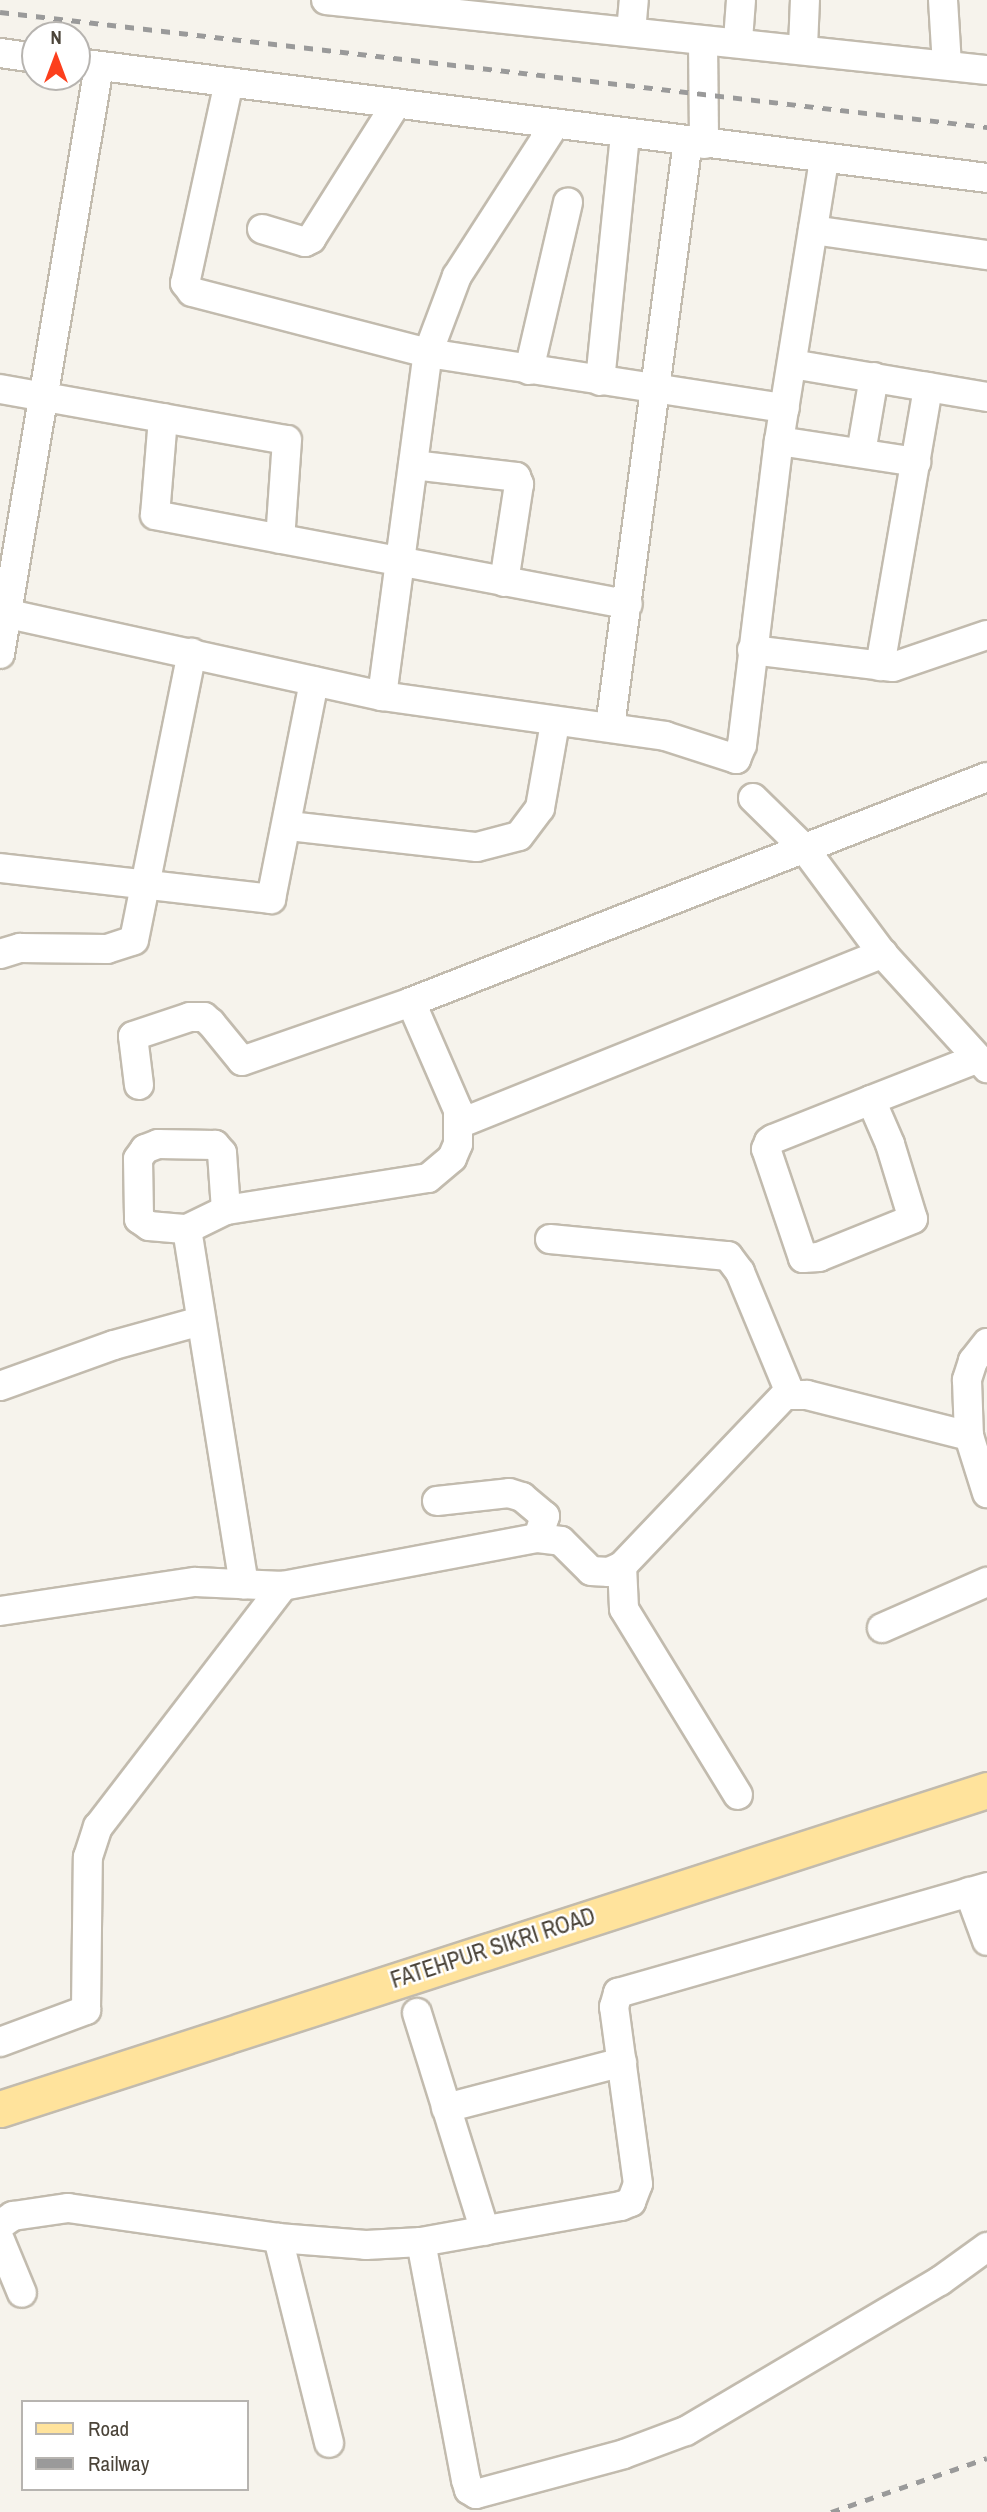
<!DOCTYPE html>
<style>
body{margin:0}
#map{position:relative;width:987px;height:2512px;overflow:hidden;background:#f6f3ec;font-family:"Archivo Narrow",sans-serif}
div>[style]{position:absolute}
.roads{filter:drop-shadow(2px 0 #c2bbae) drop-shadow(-2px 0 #c2bbae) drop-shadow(0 2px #c2bbae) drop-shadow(0 -2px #c2bbae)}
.minor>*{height:28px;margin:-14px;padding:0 14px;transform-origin:14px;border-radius:14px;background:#fff}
.major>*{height:35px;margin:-17.5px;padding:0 17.5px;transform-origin:17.5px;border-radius:17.5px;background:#ffe39c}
.rail>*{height:5px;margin-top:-2.5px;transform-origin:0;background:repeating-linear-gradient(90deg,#9a9a9a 0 9px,transparent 0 18px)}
span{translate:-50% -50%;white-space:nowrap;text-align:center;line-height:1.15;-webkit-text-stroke:5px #fff;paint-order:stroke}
.street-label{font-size:23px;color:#4b4439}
.legend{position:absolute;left:21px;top:2400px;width:228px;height:91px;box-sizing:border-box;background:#fff;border:2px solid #b7b4b0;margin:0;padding:9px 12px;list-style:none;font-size:21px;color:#4b4439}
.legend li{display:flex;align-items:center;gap:14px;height:35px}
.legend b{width:35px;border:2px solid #b7b4b0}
.north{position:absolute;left:21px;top:21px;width:70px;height:70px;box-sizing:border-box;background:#fff;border:2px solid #b7b4b0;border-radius:50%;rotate:0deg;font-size:19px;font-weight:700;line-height:28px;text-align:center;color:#4b4439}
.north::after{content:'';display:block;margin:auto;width:24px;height:32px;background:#fc3f1d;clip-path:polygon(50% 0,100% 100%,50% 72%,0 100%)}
</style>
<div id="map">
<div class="roads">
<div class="minor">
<i style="left:326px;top:0;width:665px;rotate:6.05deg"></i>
<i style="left:943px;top:0;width:65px;rotate:86.5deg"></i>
<i style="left:631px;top:32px;width:32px;rotate:-85deg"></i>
<i style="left:738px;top:40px;width:40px;rotate:-85.7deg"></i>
<i style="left:703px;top:41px;width:103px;rotate:89.4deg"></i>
<i style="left:803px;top:47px;width:47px;rotate:-87.6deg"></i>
<i style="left:0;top:53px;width:35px;rotate:8deg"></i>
<i style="left:77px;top:63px;width:917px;rotate:7.2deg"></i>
<i style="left:229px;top:82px;width:206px;rotate:102.3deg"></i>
<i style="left:185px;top:283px;width:11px;rotate:52deg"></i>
<i style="left:192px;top:292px;width:244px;rotate:14.5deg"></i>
<i style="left:428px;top:353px;width:361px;rotate:8.8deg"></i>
<i style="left:262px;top:229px;width:45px;rotate:16.8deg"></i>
<i style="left:305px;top:242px;width:7px;rotate:-27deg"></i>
<i style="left:311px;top:239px;width:160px;rotate:-57.8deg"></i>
<i style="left:813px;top:230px;width:176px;rotate:8.2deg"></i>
<i style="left:792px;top:364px;width:198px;rotate:9.6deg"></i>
<i style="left:529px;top:370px;width:172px;rotate:-76.9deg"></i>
<i style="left:600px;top:381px;width:249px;rotate:-84.2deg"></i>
<i style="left:0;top:389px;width:291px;rotate:10.1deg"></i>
<i style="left:287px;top:440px;width:99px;rotate:94deg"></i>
<i style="left:163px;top:418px;width:97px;rotate:94.7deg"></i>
<i style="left:155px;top:515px;width:481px;rotate:10.7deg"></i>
<i style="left:779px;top:441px;width:139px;rotate:8.7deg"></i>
<i style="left:861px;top:453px;width:77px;rotate:-80.3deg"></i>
<i style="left:413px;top:465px;width:104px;rotate:6.6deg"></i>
<i style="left:516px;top:477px;width:8px;rotate:67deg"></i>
<i style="left:519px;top:484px;width:99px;rotate:98.7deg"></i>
<i style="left:0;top:612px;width:391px;rotate:12.4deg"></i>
<i style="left:382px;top:696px;width:286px;rotate:8deg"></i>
<i style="left:665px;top:736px;width:75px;rotate:17.9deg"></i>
<i style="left:736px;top:759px;width:15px;rotate:-67deg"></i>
<i style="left:742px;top:745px;width:306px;rotate:-83.1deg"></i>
<i style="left:779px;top:441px;width:285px;rotate:-80.9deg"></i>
<i style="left:752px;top:650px;width:142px;rotate:6.9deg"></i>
<i style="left:893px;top:667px;width:99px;rotate:-18.8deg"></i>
<i style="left:0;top:654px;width:596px;rotate:-80.44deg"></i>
<i style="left:880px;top:666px;width:283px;rotate:-80.2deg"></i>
<i style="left:382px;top:696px;width:346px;rotate:-82.4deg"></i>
<i style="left:428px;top:353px;width:82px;rotate:-69.4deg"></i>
<i style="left:457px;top:276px;width:181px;rotate:-57.2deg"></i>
<i style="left:610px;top:727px;width:591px;rotate:-82.42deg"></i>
<i style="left:753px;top:798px;width:71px;rotate:44.4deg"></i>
<i style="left:804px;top:848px;width:131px;rotate:53.4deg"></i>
<i style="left:882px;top:953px;width:156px;rotate:47.6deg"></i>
<i style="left:289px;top:826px;width:189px;rotate:6.4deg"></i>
<i style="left:477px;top:847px;width:43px;rotate:-14.7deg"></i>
<i style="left:519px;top:836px;width:35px;rotate:-53deg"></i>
<i style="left:540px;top:808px;width:86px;rotate:-80deg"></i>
<i style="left:0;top:868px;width:273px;rotate:6.5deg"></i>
<i style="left:271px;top:899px;width:222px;rotate:-78.8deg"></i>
<i style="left:0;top:954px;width:21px;rotate:-17deg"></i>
<i style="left:20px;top:948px;width:87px;rotate:0.7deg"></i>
<i style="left:107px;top:949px;width:28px;rotate:-18deg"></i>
<i style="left:134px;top:940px;width:293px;rotate:-78.6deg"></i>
<i style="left:411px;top:1002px;width:618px;rotate:-21.34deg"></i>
<i style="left:139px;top:1085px;width:49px;rotate:-97deg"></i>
<i style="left:133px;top:1036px;width:60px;rotate:-18.4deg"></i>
<i style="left:190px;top:1017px;width:14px"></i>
<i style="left:204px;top:1017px;width:9px;rotate:41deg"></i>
<i style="left:211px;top:1023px;width:49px;rotate:50.8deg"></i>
<i style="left:242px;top:1061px;width:179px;rotate:-19.2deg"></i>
<i style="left:411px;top:1002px;width:118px;rotate:66.5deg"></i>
<i style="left:458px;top:1110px;width:34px;rotate:90deg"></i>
<i style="left:458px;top:1144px;width:15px;rotate:113deg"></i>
<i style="left:452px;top:1158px;width:31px;rotate:140deg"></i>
<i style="left:428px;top:1178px;width:205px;rotate:171deg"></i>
<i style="left:226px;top:1210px;width:43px;rotate:154deg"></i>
<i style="left:871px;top:1100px;width:48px;rotate:66.6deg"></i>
<i style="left:890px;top:1144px;width:78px;rotate:73deg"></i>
<i style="left:913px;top:1219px;width:101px;rotate:158deg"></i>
<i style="left:819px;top:1257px;width:16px;rotate:176deg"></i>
<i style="left:803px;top:1258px;width:115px;rotate:-108.7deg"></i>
<i style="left:766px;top:1149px;width:8px;rotate:-67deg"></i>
<i style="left:769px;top:1142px;width:5px;rotate:-37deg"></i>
<i style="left:773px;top:1139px;width:105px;rotate:-21.7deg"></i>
<i style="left:871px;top:1100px;width:113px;rotate:-21.3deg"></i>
<i style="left:461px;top:1123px;width:455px;rotate:-21.9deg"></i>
<i style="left:226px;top:1210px;width:57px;rotate:-94deg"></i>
<i style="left:222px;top:1153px;width:11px;rotate:-131deg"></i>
<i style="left:215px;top:1145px;width:57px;rotate:-179deg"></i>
<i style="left:158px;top:1144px;width:14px;rotate:159deg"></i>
<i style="left:145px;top:1149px;width:12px;rotate:125deg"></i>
<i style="left:138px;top:1159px;width:60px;rotate:89deg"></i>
<i style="left:139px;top:1219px;width:12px;rotate:35deg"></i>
<i style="left:149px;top:1226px;width:38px;rotate:5deg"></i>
<i style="left:187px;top:1229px;width:360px;rotate:80.9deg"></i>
<i style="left:550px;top:1239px;width:179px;rotate:5.5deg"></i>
<i style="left:728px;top:1256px;width:20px;rotate:53deg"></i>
<i style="left:740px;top:1272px;width:131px;rotate:67.5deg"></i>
<i style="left:987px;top:1343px;width:23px;rotate:128deg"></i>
<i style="left:973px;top:1361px;width:20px;rotate:108deg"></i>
<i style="left:967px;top:1380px;width:56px;rotate:88deg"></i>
<i style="left:969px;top:1436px;width:60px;rotate:72.5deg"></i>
<i style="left:0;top:1386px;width:121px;rotate:-19.8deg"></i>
<i style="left:114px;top:1345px;width:90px;rotate:-15.4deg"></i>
<i style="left:437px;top:1501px;width:72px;rotate:-6.3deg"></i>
<i style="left:509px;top:1493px;width:14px;rotate:17deg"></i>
<i style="left:522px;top:1497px;width:30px;rotate:40deg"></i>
<i style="left:545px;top:1516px;width:23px;rotate:108deg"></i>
<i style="left:538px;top:1538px;width:23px;rotate:7deg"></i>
<i style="left:561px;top:1541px;width:42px;rotate:45deg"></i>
<i style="left:591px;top:1571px;width:18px;rotate:3deg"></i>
<i style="left:609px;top:1572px;width:14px;rotate:-25deg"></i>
<i style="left:622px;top:1566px;width:236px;rotate:-46.4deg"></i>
<i style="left:785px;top:1395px;width:22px"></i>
<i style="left:807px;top:1395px;width:167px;rotate:14.2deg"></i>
<i style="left:622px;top:1566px;width:43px;rotate:87.3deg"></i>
<i style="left:624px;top:1609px;width:218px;rotate:58.5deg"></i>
<i style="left:0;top:1611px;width:197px;rotate:-8.5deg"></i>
<i style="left:195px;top:1582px;width:88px;rotate:2.6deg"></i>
<i style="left:283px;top:1586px;width:259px;rotate:-10.7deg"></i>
<i style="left:882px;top:1628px;width:115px;rotate:-23.7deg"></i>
<i style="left:969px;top:1892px;width:52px;rotate:69.8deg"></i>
<i style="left:417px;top:2013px;width:228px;rotate:72.7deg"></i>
<i style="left:0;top:2042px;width:92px;rotate:-20.4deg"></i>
<i style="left:86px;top:2010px;width:153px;rotate:-89.3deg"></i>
<i style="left:88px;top:1857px;width:32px;rotate:-72deg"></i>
<i style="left:98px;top:1827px;width:304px;rotate:-52.5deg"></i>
<i style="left:446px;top:2108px;width:182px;rotate:-14.6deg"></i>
<i style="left:0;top:2225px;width:16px;rotate:-35deg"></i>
<i style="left:13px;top:2216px;width:56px;rotate:-8.3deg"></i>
<i style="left:68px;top:2208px;width:212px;rotate:8.1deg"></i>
<i style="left:278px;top:2238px;width:88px;rotate:4.5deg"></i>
<i style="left:366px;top:2245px;width:55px;rotate:-3.1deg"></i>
<i style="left:421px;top:2242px;width:203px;rotate:-10.2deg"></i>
<i style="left:621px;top:2206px;width:11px;rotate:-22deg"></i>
<i style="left:631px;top:2202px;width:19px;rotate:-69deg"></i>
<i style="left:638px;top:2184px;width:179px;rotate:-97.7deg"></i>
<i style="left:614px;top:2007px;width:15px;rotate:-74deg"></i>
<i style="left:618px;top:1993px;width:384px;rotate:-16deg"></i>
<i style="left:278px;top:2238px;width:211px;rotate:76deg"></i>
<i style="left:0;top:2240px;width:57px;rotate:67.5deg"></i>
<i style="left:421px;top:2242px;width:242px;rotate:79.3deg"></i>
<i style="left:466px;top:2480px;width:10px;rotate:73deg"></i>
<i style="left:469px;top:2490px;width:8px;rotate:30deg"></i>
<i style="left:476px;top:2494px;width:153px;rotate:-15.1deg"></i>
<i style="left:624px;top:2454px;width:66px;rotate:-20.4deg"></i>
<i style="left:686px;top:2431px;width:295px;rotate:-30.6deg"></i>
<i style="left:940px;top:2281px;width:58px;rotate:-35.9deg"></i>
</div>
<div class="major">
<i style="left:0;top:2109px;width:1037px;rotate:-17.91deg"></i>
</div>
</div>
<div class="rail">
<i style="left:0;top:12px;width:994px;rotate:6.65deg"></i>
<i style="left:831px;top:2512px;width:165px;rotate:-19.1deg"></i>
</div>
<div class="street-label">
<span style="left:493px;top:1948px;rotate:-18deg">FATEHPUR SIKRI ROAD</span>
</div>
<ul class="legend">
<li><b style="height:9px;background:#ffe39c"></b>Road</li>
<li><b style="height:9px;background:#9a9a9a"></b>Railway</li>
</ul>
<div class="north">N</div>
</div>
